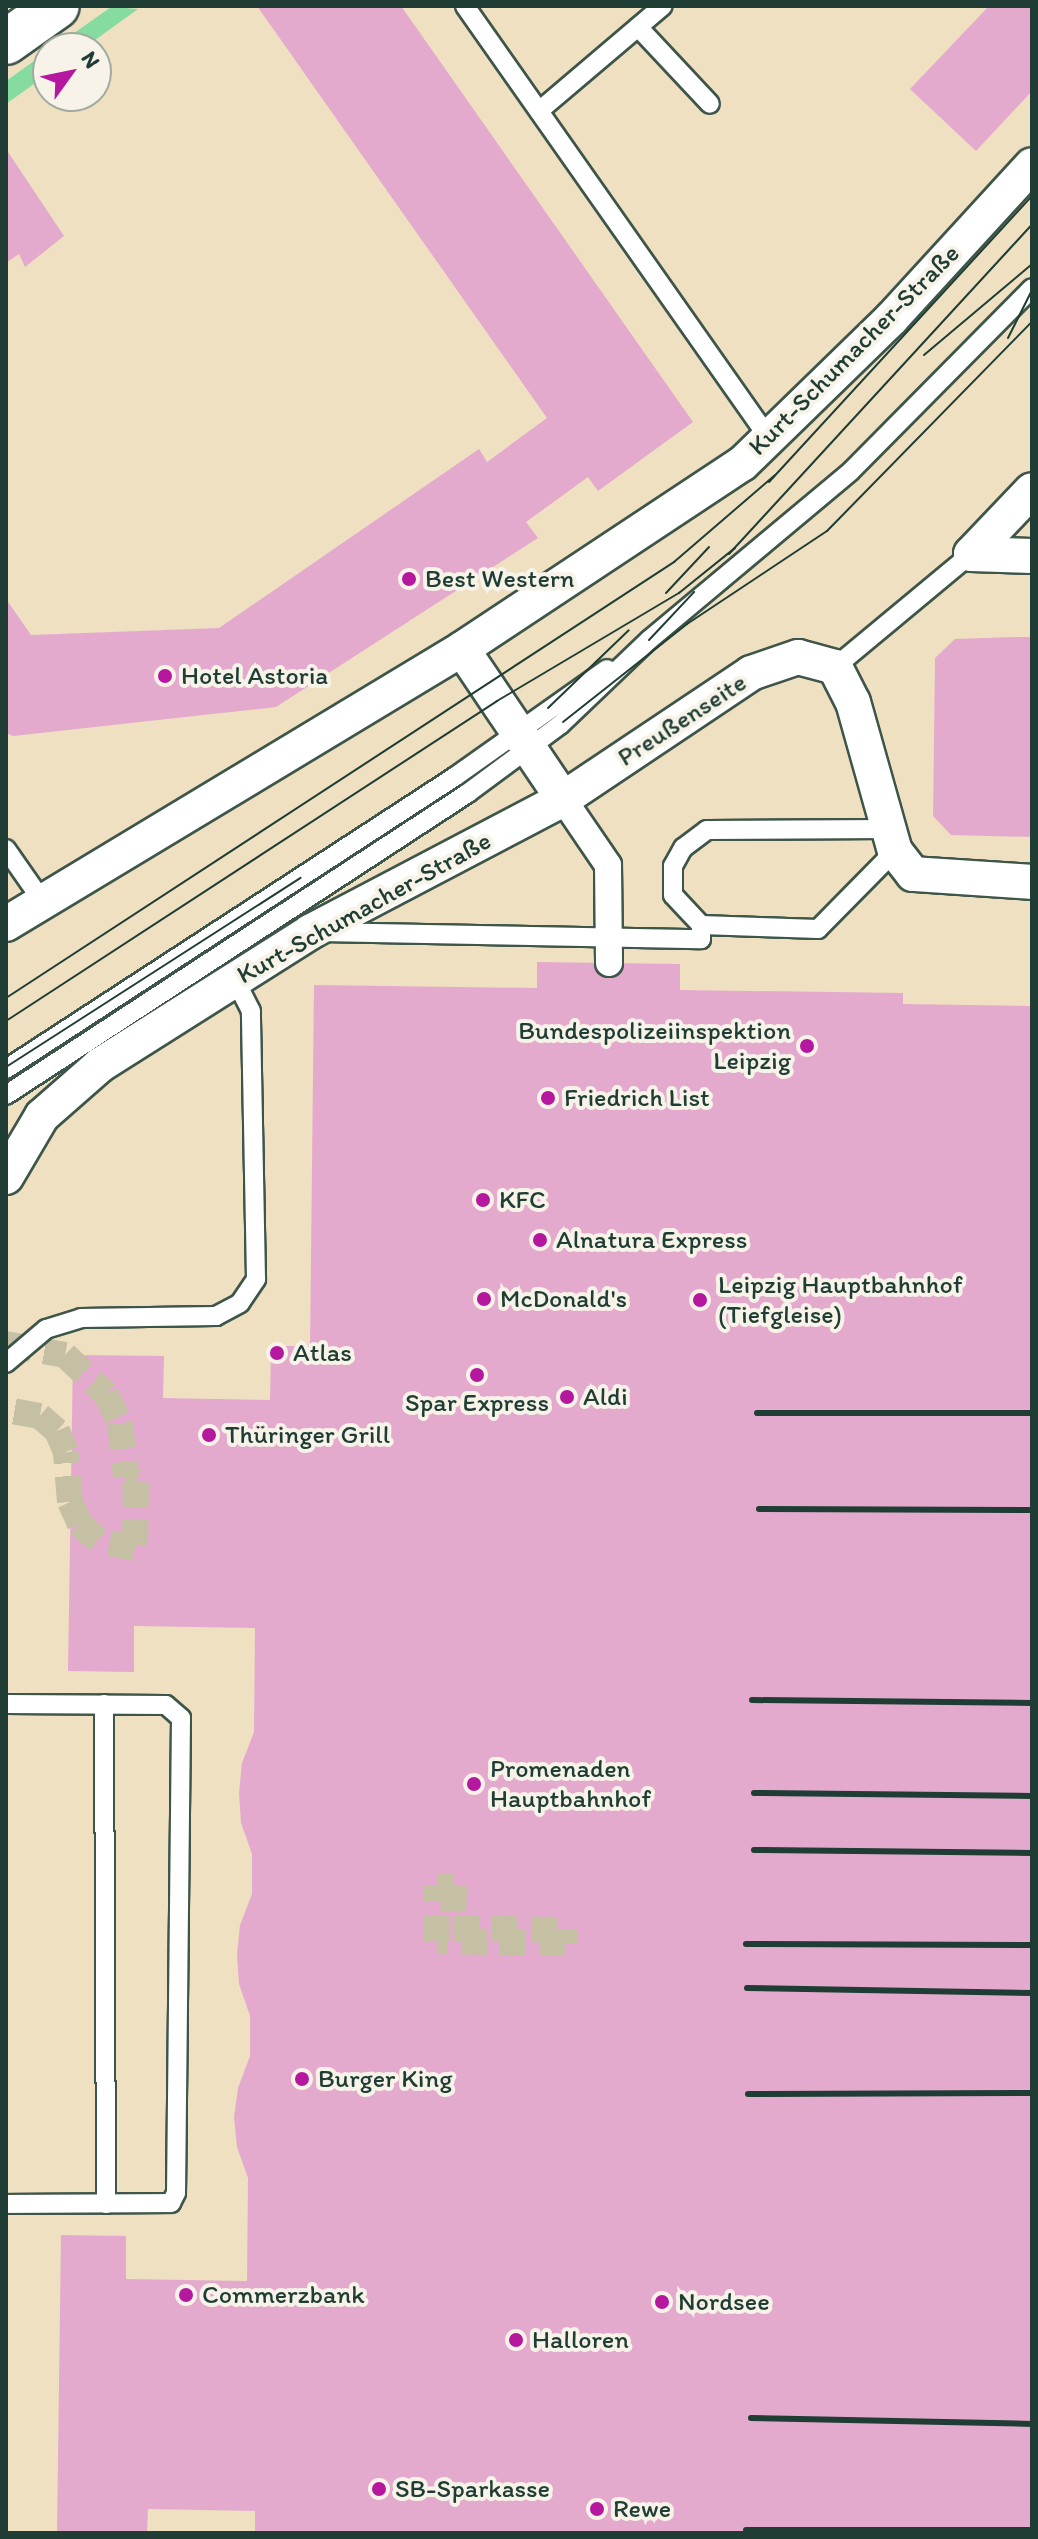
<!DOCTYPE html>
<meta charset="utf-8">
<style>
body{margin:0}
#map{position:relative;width:1038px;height:2539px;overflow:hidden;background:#eee0c0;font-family:Itim,sans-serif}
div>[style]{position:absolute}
.green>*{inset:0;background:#86dca0}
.building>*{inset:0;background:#e4aace}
.pedestrian-tunnel>*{height:26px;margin-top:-13px;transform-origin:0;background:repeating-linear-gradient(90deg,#c5bfa4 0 26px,transparent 0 39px)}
.roads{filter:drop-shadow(2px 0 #3e5549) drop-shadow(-2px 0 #3e5549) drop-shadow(0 2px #3e5549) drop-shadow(0 -2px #3e5549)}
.service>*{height:18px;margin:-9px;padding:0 9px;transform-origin:9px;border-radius:9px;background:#fff}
.pedestrian>*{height:26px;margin:-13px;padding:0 13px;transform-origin:13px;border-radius:13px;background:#fff}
.minor>*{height:34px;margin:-17px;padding:0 17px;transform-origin:17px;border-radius:17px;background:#fff}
.secondary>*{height:44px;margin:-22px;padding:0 22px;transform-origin:22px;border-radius:22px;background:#fff}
.tram>*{height:2px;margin:-1px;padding:0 1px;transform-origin:1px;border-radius:1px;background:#1f3d34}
.rail>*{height:6px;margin:-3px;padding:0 3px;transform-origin:3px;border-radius:3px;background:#1f3d34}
.dots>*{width:22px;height:22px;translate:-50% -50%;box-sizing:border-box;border:4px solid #f7f3e8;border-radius:50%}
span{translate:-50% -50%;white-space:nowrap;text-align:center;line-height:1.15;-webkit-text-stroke:8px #f7f3e8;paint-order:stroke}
.street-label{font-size:26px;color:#1f3d34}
.poi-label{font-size:26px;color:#1f3d34}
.left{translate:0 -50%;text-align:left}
.right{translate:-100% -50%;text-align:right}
.frame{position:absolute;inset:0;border:8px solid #1f3d34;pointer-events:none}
.north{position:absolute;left:32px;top:32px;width:80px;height:80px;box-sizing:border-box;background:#f7f3e8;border:2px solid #a1aaa0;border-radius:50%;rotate:57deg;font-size:22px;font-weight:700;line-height:32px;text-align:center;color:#1f3d34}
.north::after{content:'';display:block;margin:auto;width:28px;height:36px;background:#b5179e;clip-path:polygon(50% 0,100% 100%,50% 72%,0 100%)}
</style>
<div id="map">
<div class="green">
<i style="clip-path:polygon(111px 7px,138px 9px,84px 48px,53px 48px)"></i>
<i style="clip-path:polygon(48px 51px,48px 74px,6px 104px,6px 81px)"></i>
</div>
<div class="building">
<i style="clip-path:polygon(257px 6px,401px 6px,693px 422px,598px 491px,588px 477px,526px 522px,538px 538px,276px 707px,13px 736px,6px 733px,6px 599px,31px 635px,219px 628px,479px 449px,487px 462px,547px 418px)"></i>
<i style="clip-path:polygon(989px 6px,1032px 6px,1032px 91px,976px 151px,910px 89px)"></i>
<i style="clip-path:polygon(6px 149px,64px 236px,25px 267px,19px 254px,6px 263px)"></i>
<i style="clip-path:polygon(1014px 637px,1032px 637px,1032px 837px,951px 835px,933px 816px,935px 658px,955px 639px)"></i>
<i style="clip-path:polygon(537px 962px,680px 964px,680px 990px,903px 993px,903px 1004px,1032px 1006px,1032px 2533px,255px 2533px,255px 2511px,148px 2509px,147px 2533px,57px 2533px,61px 2235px,126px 2236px,126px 2279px,247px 2281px,248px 2178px,237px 2147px,234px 2117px,238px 2088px,250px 2056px,250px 2016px,239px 1984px,237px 1955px,240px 1925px,252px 1894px,252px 1854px,241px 1823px,239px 1793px,242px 1763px,254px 1732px,255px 1628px,134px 1626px,134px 1672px,68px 1671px,73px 1355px,164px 1356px,163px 1398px,270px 1400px,271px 1346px,310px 1346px,314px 985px,537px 988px)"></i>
</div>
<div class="pedestrian-tunnel">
<i style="left:6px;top:1344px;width:60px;rotate:10.6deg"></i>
<i style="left:65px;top:1355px;width:57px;rotate:43.6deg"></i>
<i style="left:106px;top:1394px;width:32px;rotate:64deg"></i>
<i style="left:120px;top:1423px;width:54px;rotate:83.7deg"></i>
<i style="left:126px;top:1477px;width:11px;rotate:22deg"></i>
<i style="left:136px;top:1481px;width:67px;rotate:90.9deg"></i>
<i style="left:135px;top:1548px;width:38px;rotate:-169deg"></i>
<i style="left:98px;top:1541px;width:25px;rotate:-137deg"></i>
<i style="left:80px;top:1524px;width:24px;rotate:-114deg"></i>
<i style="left:70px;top:1502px;width:50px;rotate:-94.6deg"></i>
<i style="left:66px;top:1452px;width:23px;rotate:-113deg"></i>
<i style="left:57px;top:1431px;width:23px;rotate:-139deg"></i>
<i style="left:40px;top:1416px;width:35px;rotate:-170deg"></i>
<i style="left:437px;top:1886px;width:17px"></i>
<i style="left:454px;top:1886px;width:42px;rotate:91.4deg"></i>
<i style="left:453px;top:1928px;width:112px;rotate:1deg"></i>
<i style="left:565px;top:1930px;width:13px;rotate:90deg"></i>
<i style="left:565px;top:1943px;width:128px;rotate:-179.1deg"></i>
<i style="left:437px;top:1941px;width:55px;rotate:-90deg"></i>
</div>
<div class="roads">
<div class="service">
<i style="left:465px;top:6px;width:530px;rotate:54.9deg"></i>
<i style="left:638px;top:27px;width:105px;rotate:46.9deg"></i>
<i style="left:539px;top:111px;width:162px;rotate:-40.3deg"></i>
<i style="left:835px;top:667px;width:177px;rotate:-39.7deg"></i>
<i style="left:887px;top:829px;width:180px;rotate:179.7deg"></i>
<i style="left:707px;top:830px;width:30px;rotate:143deg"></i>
<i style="left:683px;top:848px;width:21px;rotate:119deg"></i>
<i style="left:673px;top:866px;width:29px;rotate:90deg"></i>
<i style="left:673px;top:895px;width:41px;rotate:47deg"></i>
<i style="left:701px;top:925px;width:117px;rotate:2deg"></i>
<i style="left:818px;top:929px;width:110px;rotate:-45.4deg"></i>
<i style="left:6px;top:849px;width:65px;rotate:55.1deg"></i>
<i style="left:321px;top:932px;width:380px;rotate:1.1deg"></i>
<i style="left:701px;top:939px;width:14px;rotate:-90deg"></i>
<i style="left:6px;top:1069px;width:537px;rotate:-33.07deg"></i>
<i style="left:456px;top:776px;width:185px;rotate:-35.3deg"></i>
<i style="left:6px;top:1095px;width:552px;rotate:-33.17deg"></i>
<i style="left:468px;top:793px;width:114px;rotate:-36.5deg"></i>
<i style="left:560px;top:725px;width:123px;rotate:-43.7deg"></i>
<i style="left:649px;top:640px;width:263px;rotate:-39.9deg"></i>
<i style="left:851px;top:471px;width:257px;rotate:-45.3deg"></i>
<i style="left:6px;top:1363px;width:52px;rotate:-40.4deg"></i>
<i style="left:46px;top:1329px;width:37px;rotate:-17deg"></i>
<i style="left:81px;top:1318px;width:135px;rotate:-0.8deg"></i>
<i style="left:216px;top:1316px;width:27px;rotate:-28deg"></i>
<i style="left:240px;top:1303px;width:29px;rotate:-56deg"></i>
<i style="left:256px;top:1279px;width:268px;rotate:-91.1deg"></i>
<i style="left:251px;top:1011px;width:35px;rotate:-117deg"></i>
<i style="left:6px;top:1704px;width:160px;rotate:0.4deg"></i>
<i style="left:166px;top:1705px;width:20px;rotate:41deg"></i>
<i style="left:181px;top:1718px;width:475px;rotate:90.6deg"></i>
<i style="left:176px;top:2193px;width:11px;rotate:117deg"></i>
<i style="left:171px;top:2203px;width:165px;rotate:179.7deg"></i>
<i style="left:104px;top:1704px;width:500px;rotate:89.77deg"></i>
</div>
<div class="pedestrian">
<i style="left:563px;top:799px;width:80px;rotate:55.7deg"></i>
<i style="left:608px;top:865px;width:98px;rotate:89.4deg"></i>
</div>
<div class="minor">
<i style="left:971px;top:554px;width:88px;rotate:-46.4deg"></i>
<i style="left:971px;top:554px;width:61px;rotate:1.9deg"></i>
<i style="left:462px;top:649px;width:181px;rotate:56deg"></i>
<i style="left:6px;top:924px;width:533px;rotate:-31.09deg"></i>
<i style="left:462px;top:649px;width:336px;rotate:-33.5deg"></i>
<i style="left:742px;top:464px;width:209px;rotate:-44.2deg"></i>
<i style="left:892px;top:318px;width:207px;rotate:-47.5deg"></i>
<i style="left:6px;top:1177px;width:71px;rotate:-59.5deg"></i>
<i style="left:42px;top:1116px;width:77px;rotate:-41.3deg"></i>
<i style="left:100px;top:1065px;width:249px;rotate:-32.3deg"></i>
<i style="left:310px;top:932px;width:286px;rotate:-27.7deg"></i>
<i style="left:563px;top:799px;width:226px;rotate:-33.8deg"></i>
<i style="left:751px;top:673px;width:50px;rotate:-18.8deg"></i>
<i style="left:798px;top:657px;width:38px;rotate:15deg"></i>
<i style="left:835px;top:667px;width:39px;rotate:63deg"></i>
<i style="left:853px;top:702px;width:155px;rotate:74.3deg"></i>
<i style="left:895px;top:851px;width:29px;rotate:52deg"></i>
<i style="left:913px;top:874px;width:119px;rotate:3.8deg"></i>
</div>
<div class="secondary">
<i style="left:6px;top:42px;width:62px;rotate:-35.2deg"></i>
</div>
</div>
<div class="tram">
<i style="left:1008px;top:338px;width:54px;rotate:-63.4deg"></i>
<i style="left:924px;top:355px;width:141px;rotate:-40.1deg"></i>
<i style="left:769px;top:482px;width:389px;rotate:-47.4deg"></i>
<i style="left:729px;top:554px;width:448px;rotate:-47.4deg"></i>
<i style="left:666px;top:593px;width:63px;rotate:-46.9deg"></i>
<i style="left:649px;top:640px;width:66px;rotate:-46.8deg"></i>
<i style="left:548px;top:708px;width:112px;rotate:-43.9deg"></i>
<i style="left:563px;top:722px;width:158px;rotate:-38.3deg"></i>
<i style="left:687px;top:624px;width:168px;rotate:-33.6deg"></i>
<i style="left:827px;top:531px;width:293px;rotate:-45.6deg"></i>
<i style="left:6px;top:998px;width:798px;rotate:-33.13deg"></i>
<i style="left:674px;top:562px;width:133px;rotate:-40.7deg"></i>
<i style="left:6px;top:1021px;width:586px;rotate:-33.09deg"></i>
<i style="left:497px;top:701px;width:212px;rotate:-30.7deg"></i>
<i style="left:679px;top:593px;width:72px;rotate:-38.8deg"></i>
<i style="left:6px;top:1067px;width:350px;rotate:-32.7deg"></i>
</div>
<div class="rail">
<i style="left:757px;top:1413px;width:275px"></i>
<i style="left:759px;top:1509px;width:273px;rotate:0.2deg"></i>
<i style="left:752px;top:1700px;width:280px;rotate:0.6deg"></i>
<i style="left:754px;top:1793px;width:278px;rotate:0.6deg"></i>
<i style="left:754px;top:1850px;width:278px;rotate:0.6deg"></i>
<i style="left:746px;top:1944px;width:286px;rotate:0.2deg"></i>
<i style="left:747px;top:1988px;width:285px;rotate:1deg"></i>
<i style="left:748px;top:2094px;width:284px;rotate:-0.2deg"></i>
<i style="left:751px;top:2418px;width:281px;rotate:1.2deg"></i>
<i style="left:746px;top:2530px;width:286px"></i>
</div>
<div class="dots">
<i style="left:409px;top:579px;background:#b5179e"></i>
<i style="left:165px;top:676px;background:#b5179e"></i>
<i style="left:807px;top:1046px;background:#b5179e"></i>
<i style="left:548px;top:1098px;background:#b5179e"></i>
<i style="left:483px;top:1200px;background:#b5179e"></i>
<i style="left:540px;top:1240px;background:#b5179e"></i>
<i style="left:484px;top:1299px;background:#b5179e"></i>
<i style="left:700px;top:1300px;background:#b5179e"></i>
<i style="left:277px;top:1353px;background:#b5179e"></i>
<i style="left:477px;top:1375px;background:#b5179e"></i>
<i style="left:567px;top:1397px;background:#b5179e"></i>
<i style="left:209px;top:1435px;background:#b5179e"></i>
<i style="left:474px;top:1784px;background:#b5179e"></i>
<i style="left:302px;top:2079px;background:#b5179e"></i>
<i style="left:186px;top:2295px;background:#b5179e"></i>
<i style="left:662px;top:2302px;background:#b5179e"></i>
<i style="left:516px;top:2340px;background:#b5179e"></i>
<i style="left:379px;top:2489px;background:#b5179e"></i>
<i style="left:597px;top:2509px;background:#b5179e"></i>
</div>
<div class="street-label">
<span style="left:854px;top:350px;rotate:-45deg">Kurt-Schumacher-Straße</span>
<span style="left:682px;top:720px;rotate:-33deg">Preußenseite</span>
<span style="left:364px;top:908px;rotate:-29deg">Kurt-Schumacher-Straße</span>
</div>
<div class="poi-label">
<span class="left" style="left:425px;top:579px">Best Western</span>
<span class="left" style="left:181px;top:676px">Hotel Astoria</span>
<span class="right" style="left:791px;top:1046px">Bundespolizeiinspektion<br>Leipzig</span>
<span class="left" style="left:564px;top:1098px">Friedrich List</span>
<span class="left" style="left:499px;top:1200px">KFC</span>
<span class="left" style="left:556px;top:1240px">Alnatura Express</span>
<span class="left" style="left:718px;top:1300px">Leipzig Hauptbahnhof<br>(Tiefgleise)</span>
<span class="left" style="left:500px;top:1299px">McDonald's</span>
<span class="left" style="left:293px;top:1353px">Atlas</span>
<span class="left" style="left:583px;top:1397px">Aldi</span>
<span style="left:477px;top:1403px">Spar Express</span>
<span class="left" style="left:225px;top:1435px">Thüringer Grill</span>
<span class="left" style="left:490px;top:1784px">Promenaden<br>Hauptbahnhof</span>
<span class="left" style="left:318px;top:2079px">Burger King</span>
<span class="left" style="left:202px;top:2295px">Commerzbank</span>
<span class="left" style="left:678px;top:2302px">Nordsee</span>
<span class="left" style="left:532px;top:2340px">Halloren</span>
<span class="left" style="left:395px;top:2489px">SB-Sparkasse</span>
<span class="left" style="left:613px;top:2509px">Rewe</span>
</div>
<div class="frame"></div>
<div class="north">N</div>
</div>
